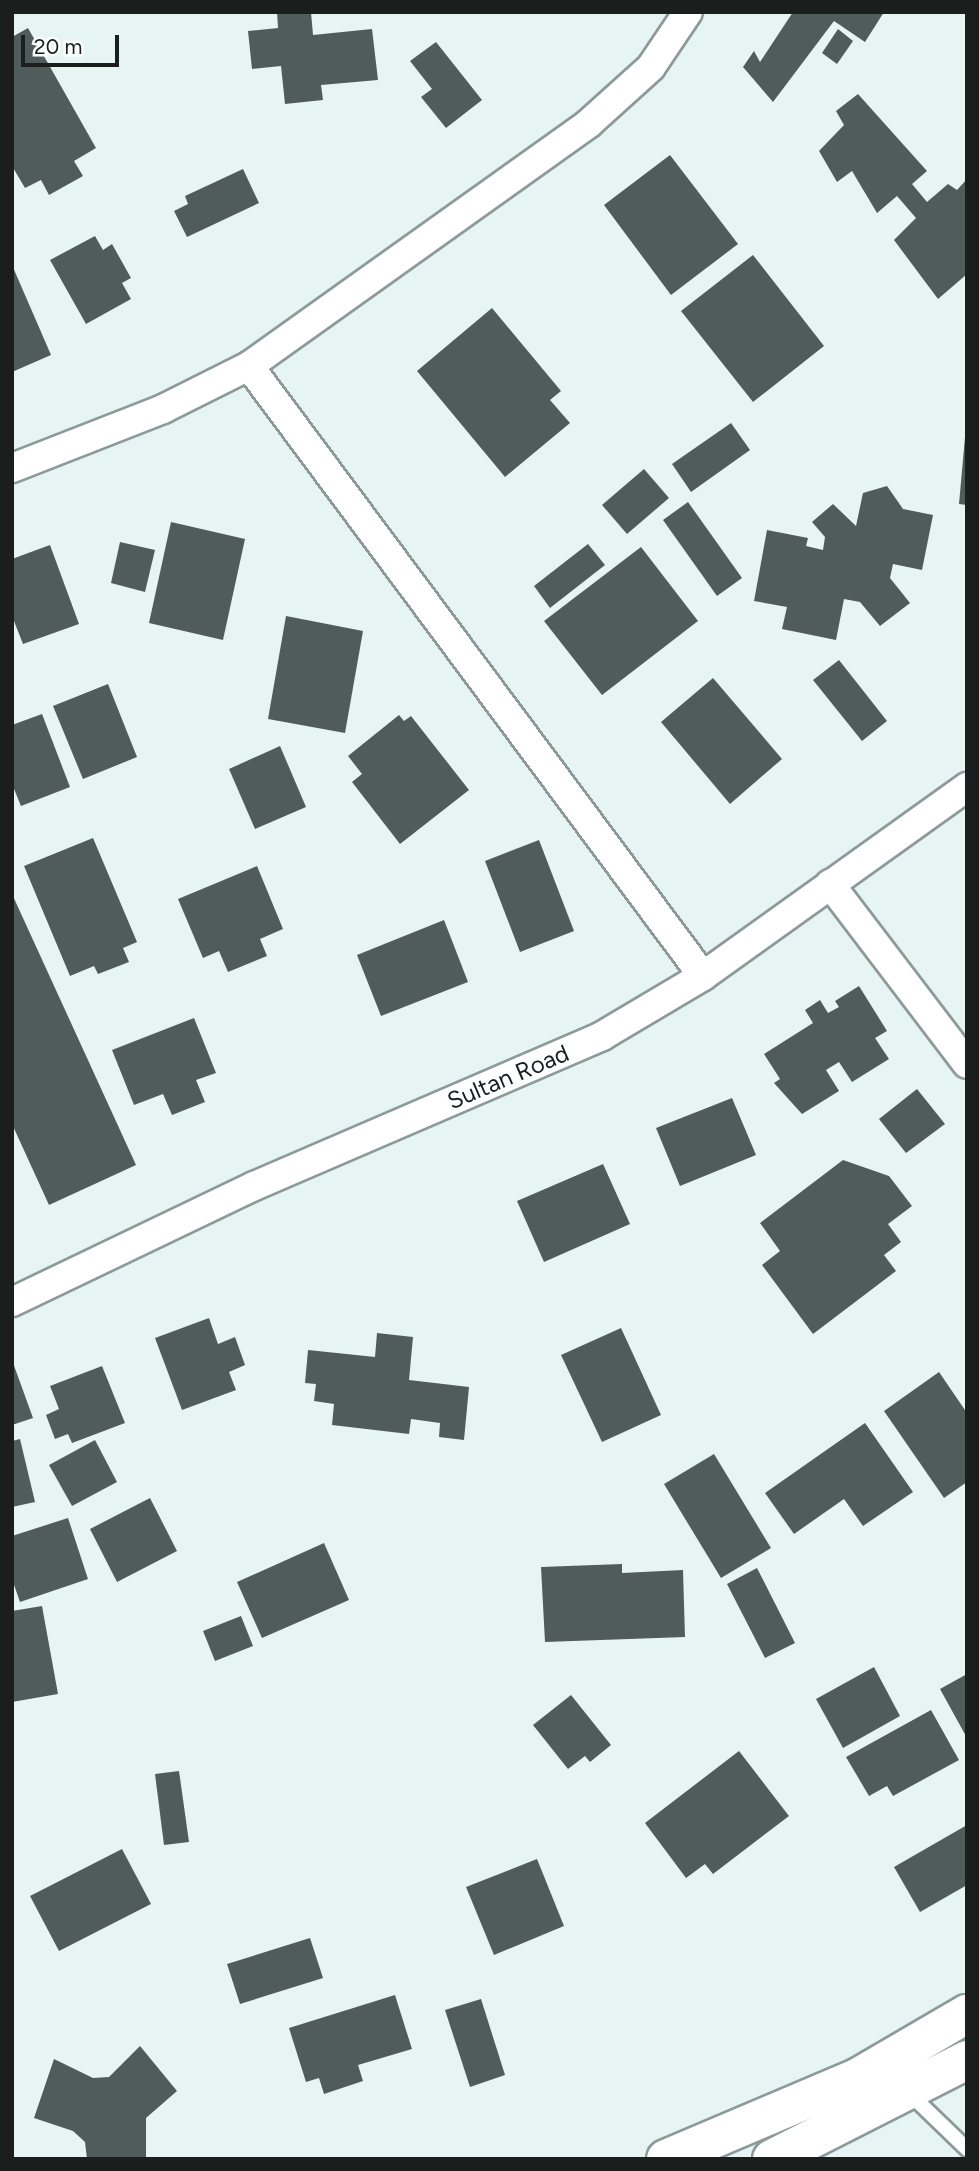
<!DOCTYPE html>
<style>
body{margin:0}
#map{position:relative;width:979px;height:2171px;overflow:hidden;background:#e6f4f4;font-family:Figtree,sans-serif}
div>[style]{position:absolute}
.building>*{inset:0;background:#505c5b}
.roads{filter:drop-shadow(2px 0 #8c9a99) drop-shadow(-2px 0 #8c9a99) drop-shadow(0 2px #8c9a99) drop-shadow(0 -2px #8c9a99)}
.lane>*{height:14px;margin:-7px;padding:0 7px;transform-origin:7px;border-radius:7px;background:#fff}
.street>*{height:28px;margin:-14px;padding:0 14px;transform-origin:14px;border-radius:14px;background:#fff}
.secondary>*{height:38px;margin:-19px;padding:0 19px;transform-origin:19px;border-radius:19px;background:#fff}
span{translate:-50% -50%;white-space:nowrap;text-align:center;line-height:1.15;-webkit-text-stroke:7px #fcffff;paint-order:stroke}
.street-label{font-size:24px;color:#1a1f1e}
.frame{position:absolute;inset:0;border:14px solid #1a1f1e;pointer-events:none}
.scale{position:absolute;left:21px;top:35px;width:98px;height:32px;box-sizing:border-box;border:4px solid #1a1f1e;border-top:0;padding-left:9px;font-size:21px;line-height:24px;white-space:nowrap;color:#1a1f1e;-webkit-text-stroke:5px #fcffff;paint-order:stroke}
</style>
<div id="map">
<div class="building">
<i style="clip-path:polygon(277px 12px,311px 12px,313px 35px,372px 29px,378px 80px,321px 85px,323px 100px,285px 104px,281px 66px,252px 69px,248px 31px,278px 28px)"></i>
<i style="clip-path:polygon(793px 12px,884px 12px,865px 42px,834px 21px,773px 102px,743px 67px,754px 51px,760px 62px)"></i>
<i style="clip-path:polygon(28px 28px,96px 148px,74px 161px,83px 176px,49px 195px,41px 180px,25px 188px,12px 166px,12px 37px)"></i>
<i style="clip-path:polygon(838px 29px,853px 41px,837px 64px,822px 53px)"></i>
<i style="clip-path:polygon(436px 42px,482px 100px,446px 128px,421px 97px,432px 89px,410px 61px)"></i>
<i style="clip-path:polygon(858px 94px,927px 171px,912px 184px,927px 202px,948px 184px,957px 190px,967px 179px,967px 274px,938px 299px,894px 240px,916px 218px,897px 196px,877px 213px,852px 171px,837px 182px,819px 151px,844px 125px,836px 111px)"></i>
<i style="clip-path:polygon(670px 155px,738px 244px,671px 295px,604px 205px)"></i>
<i style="clip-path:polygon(243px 169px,259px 203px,187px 237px,174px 211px,188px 204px,185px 196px)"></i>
<i style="clip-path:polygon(95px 236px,103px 250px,112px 244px,131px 278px,122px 283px,131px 299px,86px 324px,50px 260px)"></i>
<i style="clip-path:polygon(753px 255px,824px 346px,753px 402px,681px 311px)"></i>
<i style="clip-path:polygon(12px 265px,51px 355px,12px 372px)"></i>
<i style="clip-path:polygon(492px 308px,561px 391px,550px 400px,570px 423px,505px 477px,417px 371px)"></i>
<i style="clip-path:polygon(731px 423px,750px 450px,691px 492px,672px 464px)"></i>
<i style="clip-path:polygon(965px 437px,967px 437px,967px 505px,959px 504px)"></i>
<i style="clip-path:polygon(644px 469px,669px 498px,627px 534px,602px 505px)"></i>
<i style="clip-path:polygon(887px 486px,903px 509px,933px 515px,922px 570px,893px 564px,890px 578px,910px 603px,880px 626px,860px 602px,844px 599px,836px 640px,782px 629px,787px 607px,754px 601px,767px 530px,808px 538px,806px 546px,823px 550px,825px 537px,812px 522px,833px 504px,856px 526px,863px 493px)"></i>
<i style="clip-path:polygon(688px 502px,742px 578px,717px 596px,663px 520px)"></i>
<i style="clip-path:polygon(171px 522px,245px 539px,223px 640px,149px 623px)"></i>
<i style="clip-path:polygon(120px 542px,155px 550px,145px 592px,111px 583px)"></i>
<i style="clip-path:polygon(588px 544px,605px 565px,550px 608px,534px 586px)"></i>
<i style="clip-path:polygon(50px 545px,79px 624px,23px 644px,12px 616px,12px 559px)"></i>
<i style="clip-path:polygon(641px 547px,698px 621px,602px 695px,544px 621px)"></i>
<i style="clip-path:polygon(286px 616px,363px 631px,345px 733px,268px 719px)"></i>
<i style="clip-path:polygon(839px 660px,887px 721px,862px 741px,813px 680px)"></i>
<i style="clip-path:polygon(713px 678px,782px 759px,730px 804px,661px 722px)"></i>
<i style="clip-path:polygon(108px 684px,137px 757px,83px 779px,53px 706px)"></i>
<i style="clip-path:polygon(42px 714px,70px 787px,21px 806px,12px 784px,12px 725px)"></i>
<i style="clip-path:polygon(399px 715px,404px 721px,411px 716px,469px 790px,400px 844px,352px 782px,362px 774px,348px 756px)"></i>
<i style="clip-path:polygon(280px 746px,306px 807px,255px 829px,229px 769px)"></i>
<i style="clip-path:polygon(93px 838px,137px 942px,123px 948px,129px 962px,98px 974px,94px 966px,70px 976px,24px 866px)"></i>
<i style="clip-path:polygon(539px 840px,574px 931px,520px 952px,485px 861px)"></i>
<i style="clip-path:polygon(257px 866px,283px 929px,260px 939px,267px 956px,228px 972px,219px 951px,203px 958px,178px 899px)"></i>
<i style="clip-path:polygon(12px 894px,136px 1165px,49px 1205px,12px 1124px)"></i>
<i style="clip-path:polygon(444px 920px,468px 982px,381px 1016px,357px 955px)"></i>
<i style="clip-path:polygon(859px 986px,887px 1031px,875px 1038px,889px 1059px,852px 1082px,839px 1062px,826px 1070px,839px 1091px,802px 1114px,774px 1083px,780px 1079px,764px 1054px,813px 1023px,805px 1010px,820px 1000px,828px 1013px,839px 1007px,835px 1001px)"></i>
<i style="clip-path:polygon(194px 1018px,216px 1073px,196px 1080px,205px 1102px,172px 1115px,163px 1094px,134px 1105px,112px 1050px)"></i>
<i style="clip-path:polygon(917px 1089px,945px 1124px,906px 1153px,879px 1119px)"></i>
<i style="clip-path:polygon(732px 1098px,756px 1155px,680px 1186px,656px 1128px)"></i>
<i style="clip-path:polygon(843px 1160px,889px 1176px,912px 1206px,888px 1224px,901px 1242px,884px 1255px,896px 1271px,813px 1334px,762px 1265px,780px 1251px,760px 1223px)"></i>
<i style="clip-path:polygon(603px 1164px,630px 1224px,544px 1262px,517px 1201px)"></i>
<i style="clip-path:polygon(209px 1318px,218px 1344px,235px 1337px,245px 1365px,229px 1372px,236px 1390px,182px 1410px,155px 1338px)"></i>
<i style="clip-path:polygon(621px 1328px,661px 1415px,602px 1442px,561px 1355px)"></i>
<i style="clip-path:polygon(377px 1333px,413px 1337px,409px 1380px,469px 1387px,464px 1440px,439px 1437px,440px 1423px,411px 1419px,409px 1434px,332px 1425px,334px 1404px,314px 1401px,316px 1384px,305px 1383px,308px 1350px,375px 1357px)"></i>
<i style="clip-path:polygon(12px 1360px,33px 1418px,12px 1425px)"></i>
<i style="clip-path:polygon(102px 1366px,125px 1423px,72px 1443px,68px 1434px,55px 1439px,46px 1415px,59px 1409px,50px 1386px)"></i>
<i style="clip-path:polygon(939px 1372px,967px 1413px,967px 1482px,944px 1498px,884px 1411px)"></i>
<i style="clip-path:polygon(865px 1423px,913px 1492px,863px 1526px,844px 1499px,794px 1534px,765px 1493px)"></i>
<i style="clip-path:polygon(20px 1439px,35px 1502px,12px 1507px,12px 1441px)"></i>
<i style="clip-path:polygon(95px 1440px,117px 1482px,72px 1506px,49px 1465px)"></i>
<i style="clip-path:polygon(714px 1454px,771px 1548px,721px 1578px,664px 1484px)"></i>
<i style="clip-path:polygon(150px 1498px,177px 1551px,117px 1582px,90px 1529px)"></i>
<i style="clip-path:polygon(68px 1518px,88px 1579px,20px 1602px,12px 1579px,12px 1536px)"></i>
<i style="clip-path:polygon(324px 1543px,349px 1600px,262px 1638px,237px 1582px)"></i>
<i style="clip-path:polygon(622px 1564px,622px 1573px,683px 1570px,685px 1637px,545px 1642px,541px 1567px)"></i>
<i style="clip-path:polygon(757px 1568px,795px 1643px,765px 1658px,727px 1584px)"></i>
<i style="clip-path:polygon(42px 1606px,58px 1694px,12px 1702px,12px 1611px)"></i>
<i style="clip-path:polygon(241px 1616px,253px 1646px,215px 1661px,203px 1631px)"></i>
<i style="clip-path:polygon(874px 1667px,900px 1716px,843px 1748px,816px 1699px)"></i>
<i style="clip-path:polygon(967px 1674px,967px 1738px,940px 1689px)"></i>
<i style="clip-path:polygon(571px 1695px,611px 1745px,590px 1762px,585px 1756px,568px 1769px,533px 1725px)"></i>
<i style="clip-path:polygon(931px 1710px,959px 1760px,893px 1796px,887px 1786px,869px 1796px,846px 1757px)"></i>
<i style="clip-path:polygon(739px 1751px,789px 1816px,713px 1874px,705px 1864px,686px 1878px,645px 1823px)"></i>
<i style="clip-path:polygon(179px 1771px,189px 1842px,164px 1845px,155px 1774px)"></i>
<i style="clip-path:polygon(967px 1825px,967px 1885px,920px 1912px,894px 1867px)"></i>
<i style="clip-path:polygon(122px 1849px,151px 1904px,59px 1951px,30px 1896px)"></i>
<i style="clip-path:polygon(537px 1859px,564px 1926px,494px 1955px,466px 1887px)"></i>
<i style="clip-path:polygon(310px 1938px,323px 1978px,240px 2004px,227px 1964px)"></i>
<i style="clip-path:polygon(395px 1995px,412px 2049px,358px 2065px,363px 2081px,324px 2094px,319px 2078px,306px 2082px,289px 2028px)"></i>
<i style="clip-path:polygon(481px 1999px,505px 2075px,470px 2087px,445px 2010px)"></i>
<i style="clip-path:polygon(140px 2046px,177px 2091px,146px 2118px,146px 2159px,87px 2159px,85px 2142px,73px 2131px,34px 2118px,54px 2059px,93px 2078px,109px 2077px)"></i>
</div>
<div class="roads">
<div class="lane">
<i style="left:909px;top:2093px;width:81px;rotate:44deg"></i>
</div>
<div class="street">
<i style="left:249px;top:366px;width:760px;rotate:53.34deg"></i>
<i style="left:12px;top:468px;width:162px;rotate:-21.3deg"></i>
<i style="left:163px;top:409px;width:96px;rotate:-26.6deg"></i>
<i style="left:249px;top:366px;width:417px;rotate:-35.5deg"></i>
<i style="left:588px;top:124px;width:85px;rotate:-42.1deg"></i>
<i style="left:651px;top:67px;width:66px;rotate:-56.1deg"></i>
<i style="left:830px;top:884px;width:226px;rotate:52.7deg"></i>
<i style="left:12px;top:1302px;width:268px;rotate:-25.6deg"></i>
<i style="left:254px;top:1186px;width:379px;rotate:-23.3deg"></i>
<i style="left:602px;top:1036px;width:117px;rotate:-30.7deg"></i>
<i style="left:703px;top:976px;width:325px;rotate:-35.6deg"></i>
</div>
<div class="secondary">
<i style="left:666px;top:2159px;width:210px;rotate:-23deg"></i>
<i style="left:859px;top:2077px;width:125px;rotate:-30.3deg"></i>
<i style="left:772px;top:2159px;width:219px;rotate:-26.9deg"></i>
</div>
</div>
<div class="street-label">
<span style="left:508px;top:1077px;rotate:-23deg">Sultan Road</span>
</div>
<div class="frame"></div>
<div class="scale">20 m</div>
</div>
